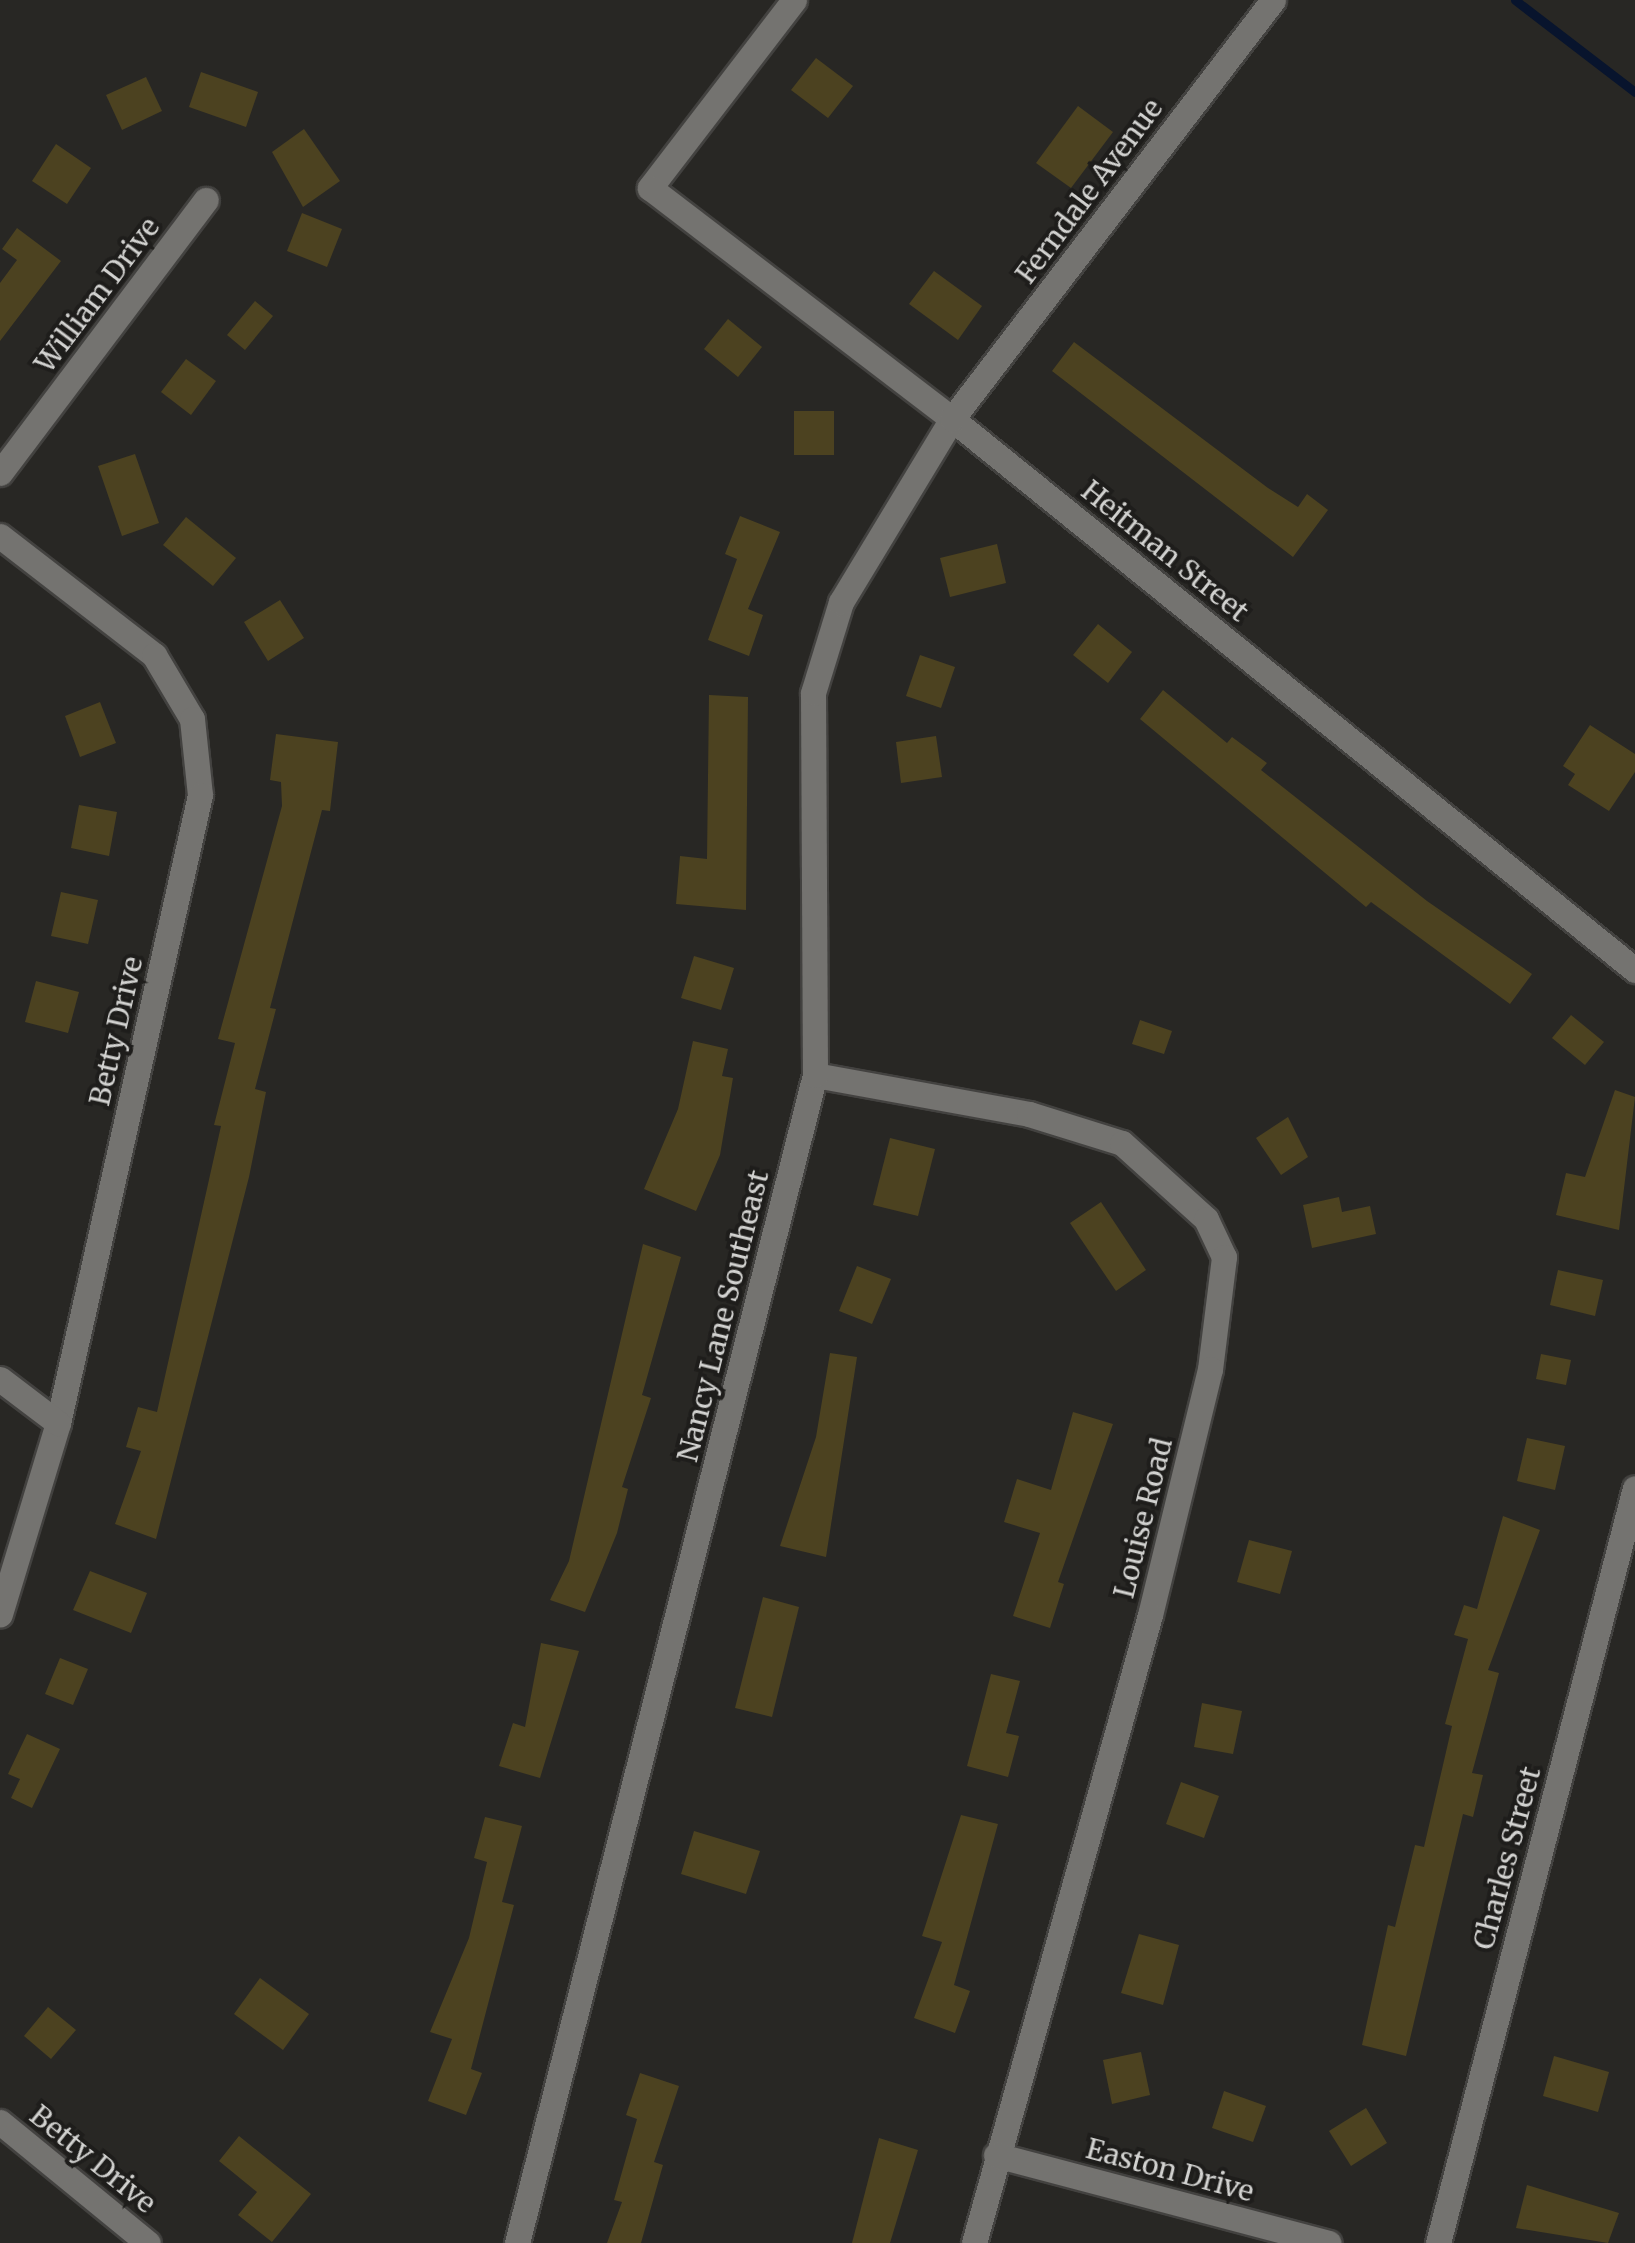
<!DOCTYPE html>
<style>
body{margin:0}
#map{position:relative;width:1635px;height:2243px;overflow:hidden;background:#282724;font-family:Merriweather,serif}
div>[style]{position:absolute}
.stream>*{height:9px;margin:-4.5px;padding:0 4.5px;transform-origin:4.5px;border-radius:4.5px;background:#08142d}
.building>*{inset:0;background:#4c4220}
.roads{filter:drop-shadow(2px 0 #434240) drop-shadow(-2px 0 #434240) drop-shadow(0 2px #434240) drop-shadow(0 -2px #434240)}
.minor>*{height:25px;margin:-12.5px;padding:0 12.5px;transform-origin:12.5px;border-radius:12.5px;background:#747370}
span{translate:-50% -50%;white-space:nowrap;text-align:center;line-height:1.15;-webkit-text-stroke:8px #1e1d1b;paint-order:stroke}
.street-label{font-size:28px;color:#d2d2d0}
</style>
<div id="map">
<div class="stream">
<i style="left:1515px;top:0;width:151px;rotate:37.5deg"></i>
</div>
<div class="building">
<i style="clip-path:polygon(816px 58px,853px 86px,828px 118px,791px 90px)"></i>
<i style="clip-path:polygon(201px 72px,258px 92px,246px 127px,189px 107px)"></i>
<i style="clip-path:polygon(146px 77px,162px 111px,122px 130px,106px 95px)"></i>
<i style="clip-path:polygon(1078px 106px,1113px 132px,1071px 188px,1036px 163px)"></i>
<i style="clip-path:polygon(304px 129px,340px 181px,303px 207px,272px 152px)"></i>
<i style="clip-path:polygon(56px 144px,91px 168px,67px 204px,32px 181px)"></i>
<i style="clip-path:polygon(302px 213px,342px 229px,327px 267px,287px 251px)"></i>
<i style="clip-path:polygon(17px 228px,61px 261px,0 341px,0 283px,17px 260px,2px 249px)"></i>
<i style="clip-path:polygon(934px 271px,982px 306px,958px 340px,909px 304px)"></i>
<i style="clip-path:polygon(255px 301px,273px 316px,245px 350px,227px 335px)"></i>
<i style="clip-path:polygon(728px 319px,762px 347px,738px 377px,704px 349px)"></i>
<i style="clip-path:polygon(1074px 342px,1268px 488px,1298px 507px,1307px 494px,1328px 510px,1293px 557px,1052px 371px)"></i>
<i style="clip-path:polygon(186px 359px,216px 381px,191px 415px,161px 392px)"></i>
<i style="clip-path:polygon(794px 411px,834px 411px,834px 455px,794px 455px)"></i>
<i style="clip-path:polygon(135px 454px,159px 523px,122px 536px,98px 466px)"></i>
<i style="clip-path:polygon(740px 516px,780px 532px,748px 609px,763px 615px,749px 656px,708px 640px,737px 559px,725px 554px)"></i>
<i style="clip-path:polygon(186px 517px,236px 558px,213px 586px,163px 545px)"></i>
<i style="clip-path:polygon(997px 544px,1006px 583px,950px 597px,940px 558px)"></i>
<i style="clip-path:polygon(280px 600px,304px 638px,268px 661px,244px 622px)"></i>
<i style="clip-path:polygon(1098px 624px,1132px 652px,1108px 683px,1073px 655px)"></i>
<i style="clip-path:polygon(920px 655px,955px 667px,941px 708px,906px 696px)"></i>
<i style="clip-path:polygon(1163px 690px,1227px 743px,1232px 737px,1267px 763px,1261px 770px,1427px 901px,1532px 974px,1510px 1004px,1371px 902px,1366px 907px,1140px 719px)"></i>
<i style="clip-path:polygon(709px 695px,748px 697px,746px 910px,676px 904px,680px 856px,707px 859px)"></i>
<i style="clip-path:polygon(100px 702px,116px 743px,80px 757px,65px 716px)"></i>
<i style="clip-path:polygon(1590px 725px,1635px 754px,1635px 772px,1609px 811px,1568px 785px,1575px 774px,1563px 766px)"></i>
<i style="clip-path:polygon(276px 734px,338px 742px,330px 811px,322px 810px,270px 1008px,276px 1009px,255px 1089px,266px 1092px,249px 1177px,156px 1539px,115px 1524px,141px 1451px,126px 1447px,138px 1407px,157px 1412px,221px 1126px,214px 1125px,235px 1043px,218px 1039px,282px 806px,281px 782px,270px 780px)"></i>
<i style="clip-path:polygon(936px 736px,942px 777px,901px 783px,896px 742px)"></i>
<i style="clip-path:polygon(79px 805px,117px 812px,109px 856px,71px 848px)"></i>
<i style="clip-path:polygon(61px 892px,98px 900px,88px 944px,51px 936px)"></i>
<i style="clip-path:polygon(694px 956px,734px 968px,721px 1010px,681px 998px)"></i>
<i style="clip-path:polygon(36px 981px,79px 992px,68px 1033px,25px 1022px)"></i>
<i style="clip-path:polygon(1571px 1015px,1604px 1042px,1585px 1065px,1552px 1038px)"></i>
<i style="clip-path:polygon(1140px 1020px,1172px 1031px,1164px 1054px,1132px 1044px)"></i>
<i style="clip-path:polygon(693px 1041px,728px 1049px,722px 1076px,733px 1078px,720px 1155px,696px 1211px,644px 1189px,678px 1109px)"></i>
<i style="clip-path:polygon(1615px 1090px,1635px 1097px,1619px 1230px,1556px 1215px,1566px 1173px,1585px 1177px)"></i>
<i style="clip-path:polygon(1288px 1117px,1308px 1157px,1281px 1175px,1256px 1138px)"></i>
<i style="clip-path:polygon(890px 1138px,935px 1149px,918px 1216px,873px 1205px)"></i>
<i style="clip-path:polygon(1339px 1197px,1342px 1212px,1370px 1206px,1376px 1234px,1312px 1248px,1303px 1205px)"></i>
<i style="clip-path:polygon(1101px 1202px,1146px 1270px,1116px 1291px,1070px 1223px)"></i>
<i style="clip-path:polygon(643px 1244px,681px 1257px,642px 1395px,651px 1398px,622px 1487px,628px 1489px,617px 1533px,585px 1612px,550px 1600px,569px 1561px)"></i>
<i style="clip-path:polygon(857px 1266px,891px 1279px,872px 1324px,839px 1311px)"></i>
<i style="clip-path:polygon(1558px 1270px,1603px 1280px,1595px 1316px,1550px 1305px)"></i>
<i style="clip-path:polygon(830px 1353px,857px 1357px,826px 1557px,780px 1546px,816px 1437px)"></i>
<i style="clip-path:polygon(1541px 1354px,1571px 1360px,1566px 1385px,1536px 1379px)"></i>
<i style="clip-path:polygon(1073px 1412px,1113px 1424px,1058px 1582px,1064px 1584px,1050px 1628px,1013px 1616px,1040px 1533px,1004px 1522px,1017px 1479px,1051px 1490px)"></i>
<i style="clip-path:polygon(1527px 1438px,1565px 1446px,1555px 1490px,1517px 1481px)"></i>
<i style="clip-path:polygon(1503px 1516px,1540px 1530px,1488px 1670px,1499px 1673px,1472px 1773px,1483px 1775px,1473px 1817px,1463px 1814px,1406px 2056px,1362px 2045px,1388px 1925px,1395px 1927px,1415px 1845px,1424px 1847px,1452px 1726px,1445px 1724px,1468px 1639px,1454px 1635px,1464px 1605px,1477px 1609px)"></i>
<i style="clip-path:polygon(1249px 1540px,1292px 1551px,1280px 1594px,1237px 1582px)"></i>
<i style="clip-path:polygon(90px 1571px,147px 1593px,131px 1633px,73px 1610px)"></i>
<i style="clip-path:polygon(763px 1597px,799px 1607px,772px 1717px,735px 1708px)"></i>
<i style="clip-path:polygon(541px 1643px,579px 1651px,540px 1778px,499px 1766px,513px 1723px,525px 1727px)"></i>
<i style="clip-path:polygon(60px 1658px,88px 1669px,73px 1705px,45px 1694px)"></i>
<i style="clip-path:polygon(991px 1674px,1020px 1681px,1006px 1733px,1019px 1736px,1008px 1777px,967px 1766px)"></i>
<i style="clip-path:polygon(1202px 1703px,1242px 1711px,1233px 1754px,1194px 1747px)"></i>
<i style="clip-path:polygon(27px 1734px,60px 1749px,32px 1808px,11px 1798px,20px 1779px,8px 1774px)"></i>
<i style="clip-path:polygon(1181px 1782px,1219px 1796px,1204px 1838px,1166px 1824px)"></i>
<i style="clip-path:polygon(961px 1815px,998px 1824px,954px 1985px,970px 1991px,955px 2033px,914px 2018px,942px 1942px,922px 1936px)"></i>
<i style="clip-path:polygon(485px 1817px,522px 1826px,502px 1902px,514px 1905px,471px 2069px,482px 2073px,466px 2115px,428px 2101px,452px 2039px,430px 2032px,469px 1938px,487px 1862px,474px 1858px)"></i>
<i style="clip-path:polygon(694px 1831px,760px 1851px,746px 1894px,681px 1874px)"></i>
<i style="clip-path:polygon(1139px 1934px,1179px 1945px,1163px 2005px,1121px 1993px)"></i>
<i style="clip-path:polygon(260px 1978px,309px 2014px,283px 2050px,234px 2014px)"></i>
<i style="clip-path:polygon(48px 2007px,76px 2030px,51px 2059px,24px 2036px)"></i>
<i style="clip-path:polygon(1141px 2052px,1150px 2095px,1112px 2104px,1103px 2060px)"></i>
<i style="clip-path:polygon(1554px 2056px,1609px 2072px,1598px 2112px,1543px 2096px)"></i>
<i style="clip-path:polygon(640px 2073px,679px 2086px,654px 2162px,663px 2165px,641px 2243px,607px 2243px,622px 2202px,614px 2200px,637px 2119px,626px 2115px)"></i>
<i style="clip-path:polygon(1224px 2091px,1266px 2106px,1253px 2142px,1212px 2128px)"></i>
<i style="clip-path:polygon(1366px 2108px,1387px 2143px,1351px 2166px,1329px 2131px)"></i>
<i style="clip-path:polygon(239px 2136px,311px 2194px,272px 2242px,238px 2215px,257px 2192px,219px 2161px)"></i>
<i style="clip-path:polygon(879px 2138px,918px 2150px,890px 2243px,852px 2243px)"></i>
<i style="clip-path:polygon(1527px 2185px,1619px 2213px,1608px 2243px,1516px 2228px)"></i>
</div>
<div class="roads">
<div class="minor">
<i style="left:794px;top:0;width:237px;rotate:127.5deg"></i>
<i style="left:650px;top:188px;width:380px;rotate:37.4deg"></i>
<i style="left:952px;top:419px;width:878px;rotate:38.89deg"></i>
<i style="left:0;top:473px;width:342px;rotate:-53deg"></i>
<i style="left:0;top:536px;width:195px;rotate:37.7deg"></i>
<i style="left:154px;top:655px;width:74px;rotate:59.3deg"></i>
<i style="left:192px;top:719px;width:76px;rotate:84deg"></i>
<i style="left:200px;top:795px;width:644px;rotate:102.74deg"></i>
<i style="left:58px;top:1423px;width:200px;rotate:106.9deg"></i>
<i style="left:815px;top:1075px;width:218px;rotate:10.3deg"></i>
<i style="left:1029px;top:1114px;width:97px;rotate:17.3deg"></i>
<i style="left:1122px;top:1143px;width:113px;rotate:42.1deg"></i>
<i style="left:1206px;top:1219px;width:42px;rotate:64.7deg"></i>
<i style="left:1224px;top:1257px;width:113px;rotate:97.1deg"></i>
<i style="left:1210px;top:1369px;width:253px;rotate:103.7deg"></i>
<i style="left:1150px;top:1615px;width:652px;rotate:105.66deg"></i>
<i style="left:0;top:1379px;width:73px;rotate:37.2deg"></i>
<i style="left:0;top:2122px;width:191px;rotate:39.3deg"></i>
<i style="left:996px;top:2155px;width:344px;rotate:14.8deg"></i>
<i style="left:517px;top:2243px;width:1205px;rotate:-75.69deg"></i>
<i style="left:815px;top:1075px;width:382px;rotate:-90.3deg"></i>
<i style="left:813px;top:693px;width:95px;rotate:-72.9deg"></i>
<i style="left:841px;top:602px;width:214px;rotate:-58.8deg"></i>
<i style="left:952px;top:419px;width:528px;rotate:-52.54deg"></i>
<i style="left:1438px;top:2243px;width:780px;rotate:-75.38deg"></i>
</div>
</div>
<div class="street-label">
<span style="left:1089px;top:191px;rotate:-53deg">Ferndale Avenue</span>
<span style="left:97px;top:295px;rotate:-53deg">William Drive</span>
<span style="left:1165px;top:551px;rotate:39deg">Heitman Street</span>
<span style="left:116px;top:1031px;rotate:-77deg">Betty Drive</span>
<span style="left:723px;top:1316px;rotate:-76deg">Nancy Lane Southeast</span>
<span style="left:1143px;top:1518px;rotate:-76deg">Louise Road</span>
<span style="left:1507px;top:1858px;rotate:-75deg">Charles Street</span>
<span style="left:93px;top:2159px;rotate:39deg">Betty Drive</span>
<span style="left:1170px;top:2170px;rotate:15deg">Easton Drive</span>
</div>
</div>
